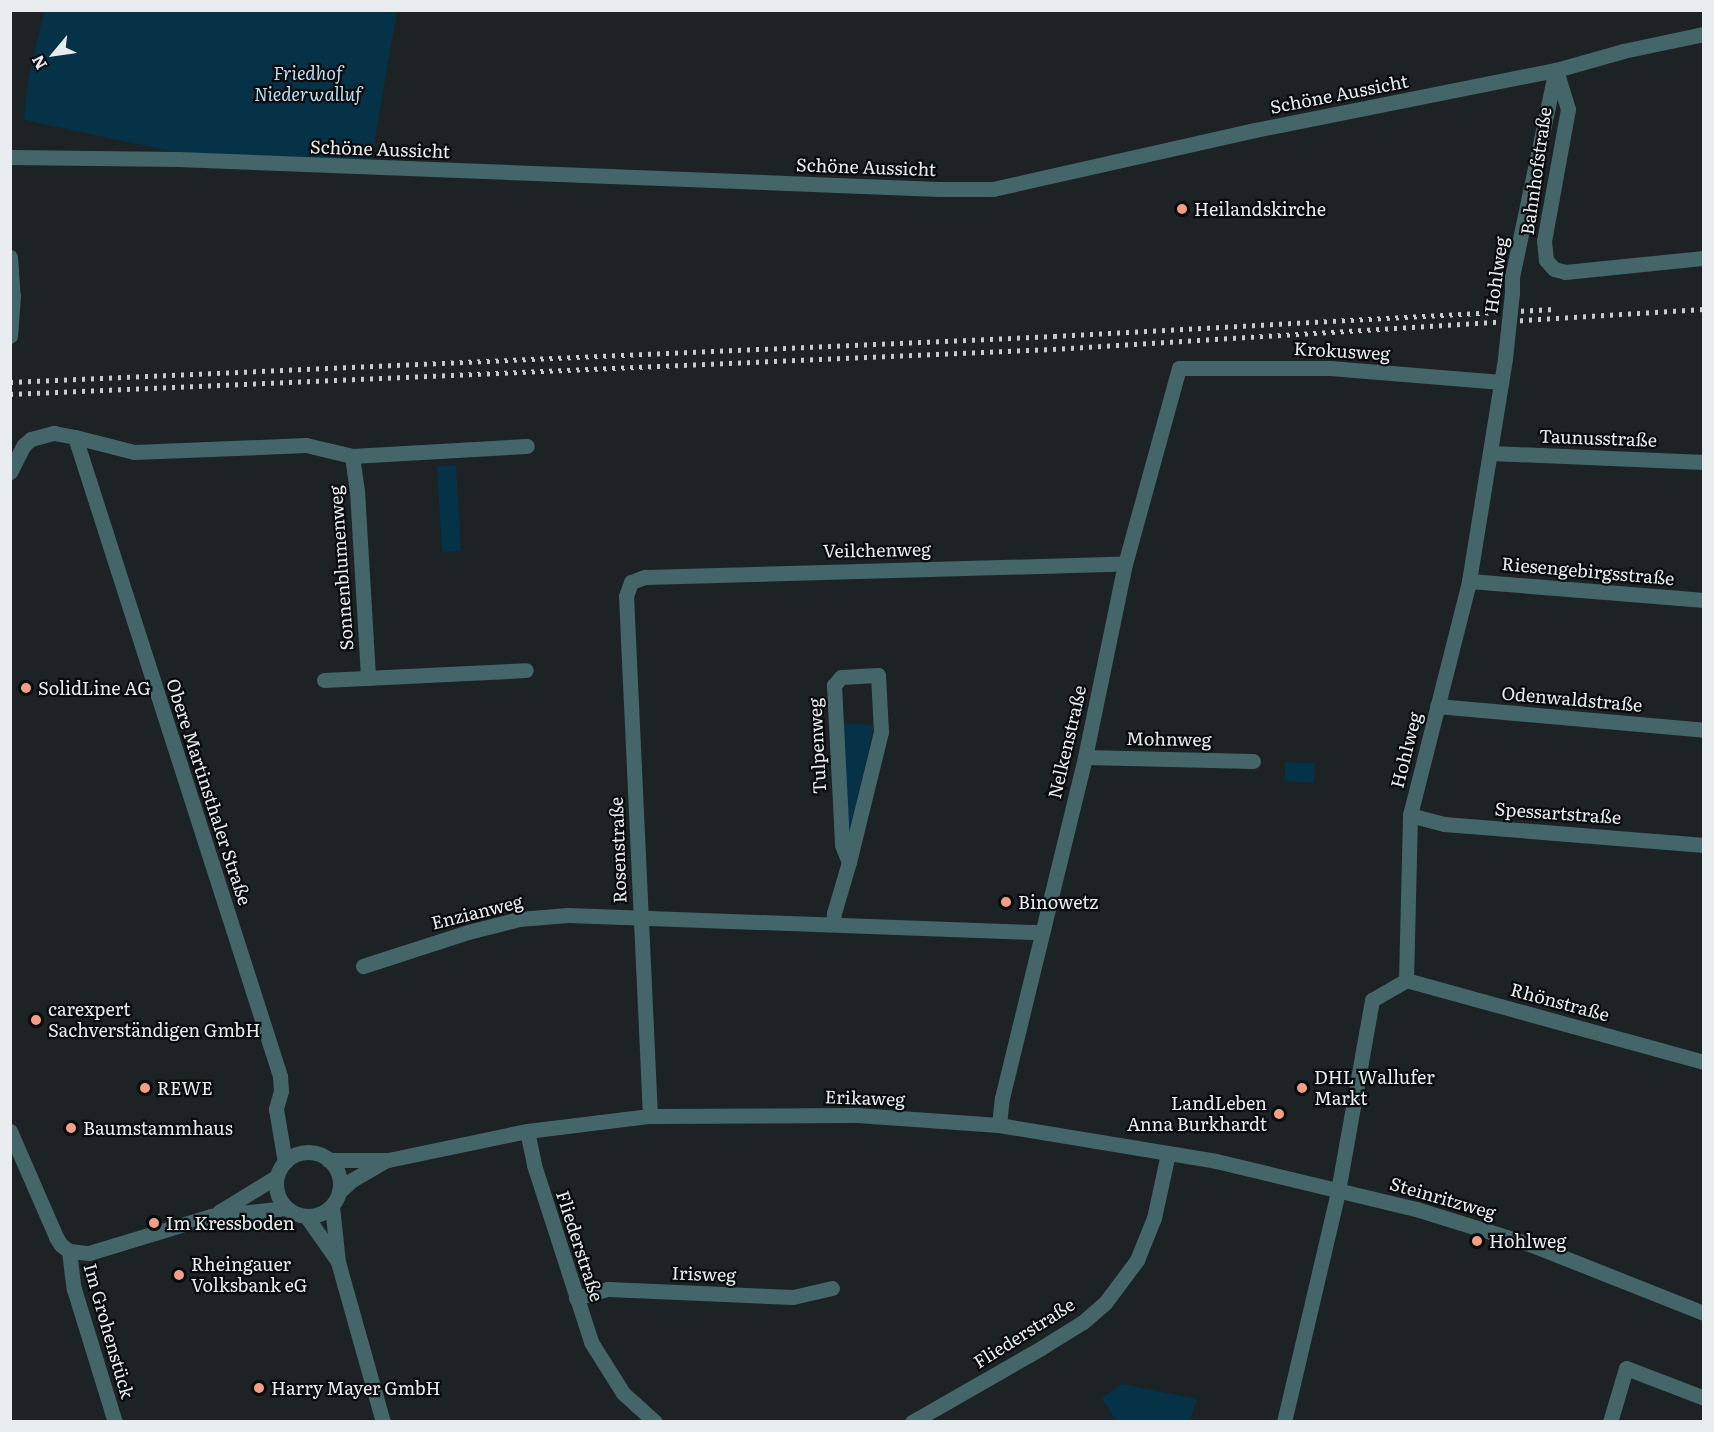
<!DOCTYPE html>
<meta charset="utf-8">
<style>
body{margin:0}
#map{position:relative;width:1714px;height:1432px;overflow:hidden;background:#1d2225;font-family:Literata,serif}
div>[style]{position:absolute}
.green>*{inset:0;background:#053246}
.minor>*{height:15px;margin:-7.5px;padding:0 7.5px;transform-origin:7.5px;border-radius:7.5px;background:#446668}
.tertiary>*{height:15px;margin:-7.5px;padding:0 7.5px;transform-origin:7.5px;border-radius:7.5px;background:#446668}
.tertiary>.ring{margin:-7.5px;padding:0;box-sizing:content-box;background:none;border:15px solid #446668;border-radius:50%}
.rail>*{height:4.5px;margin-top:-2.25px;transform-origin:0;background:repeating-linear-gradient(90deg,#c7cbcd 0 3px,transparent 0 9px)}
.minor-bridge>*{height:15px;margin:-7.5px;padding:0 7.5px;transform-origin:7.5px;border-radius:7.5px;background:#446668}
.dots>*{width:16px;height:16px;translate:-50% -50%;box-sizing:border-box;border:3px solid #090b0d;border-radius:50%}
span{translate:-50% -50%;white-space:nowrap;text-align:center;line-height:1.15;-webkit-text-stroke:4.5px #090b0d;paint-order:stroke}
.park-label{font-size:18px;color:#bbdff3;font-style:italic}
.street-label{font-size:18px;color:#e8ecee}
.poi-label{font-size:18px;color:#e8ecee}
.left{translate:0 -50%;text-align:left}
.right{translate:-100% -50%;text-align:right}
.frame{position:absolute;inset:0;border:12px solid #e8ecee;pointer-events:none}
.north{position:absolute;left:24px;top:24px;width:60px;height:60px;-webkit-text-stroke:4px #090b0d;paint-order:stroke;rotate:241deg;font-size:16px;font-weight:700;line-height:24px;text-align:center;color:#e8ecee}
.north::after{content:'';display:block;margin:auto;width:21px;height:27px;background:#e8ecee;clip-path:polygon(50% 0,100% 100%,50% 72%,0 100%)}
</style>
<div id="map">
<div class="green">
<i style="clip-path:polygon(44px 11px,397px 11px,371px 162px,179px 153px,24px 120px,28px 80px)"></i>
<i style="clip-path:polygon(456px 465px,461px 551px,442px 552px,437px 466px)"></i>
<i style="clip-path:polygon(840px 723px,874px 725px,848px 844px)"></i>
<i style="clip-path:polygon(1285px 762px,1315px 763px,1314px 783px,1285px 781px)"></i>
<i style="clip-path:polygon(1122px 1384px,1197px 1399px,1190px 1421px,1116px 1421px,1102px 1398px)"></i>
</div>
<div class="minor">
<i style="left:1556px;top:70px;width:41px;rotate:72.9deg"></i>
<i style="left:1568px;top:109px;width:134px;rotate:100.3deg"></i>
<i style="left:1544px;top:241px;width:19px;rotate:84deg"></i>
<i style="left:1546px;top:260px;width:12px;rotate:48deg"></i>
<i style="left:1554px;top:269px;width:11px;rotate:15deg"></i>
<i style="left:1565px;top:272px;width:140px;rotate:-5.8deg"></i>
<i style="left:10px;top:157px;width:168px;rotate:0.7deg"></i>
<i style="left:178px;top:159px;width:761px;rotate:2.26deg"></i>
<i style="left:938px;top:189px;width:55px"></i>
<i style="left:993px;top:189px;width:269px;rotate:-12.7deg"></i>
<i style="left:1255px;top:130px;width:307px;rotate:-11.3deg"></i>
<i style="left:1556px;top:70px;width:70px;rotate:-15.8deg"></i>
<i style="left:1623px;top:51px;width:83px;rotate:-11.9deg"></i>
<i style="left:1512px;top:293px;width:16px;rotate:-90deg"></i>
<i style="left:1512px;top:277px;width:208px;rotate:-78.1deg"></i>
<i style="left:75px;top:437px;width:61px;rotate:14.3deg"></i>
<i style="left:134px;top:452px;width:172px;rotate:-2.3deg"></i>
<i style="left:306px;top:445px;width:47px;rotate:13.4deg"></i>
<i style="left:352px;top:456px;width:175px;rotate:-3.3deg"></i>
<i style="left:1491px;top:453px;width:213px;rotate:2.4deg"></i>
<i style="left:352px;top:456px;width:35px;rotate:82deg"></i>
<i style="left:357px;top:491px;width:187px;rotate:86.6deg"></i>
<i style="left:10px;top:472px;width:30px;rotate:-63deg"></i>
<i style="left:24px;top:445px;width:9px;rotate:-41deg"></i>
<i style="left:31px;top:439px;width:24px;rotate:-15deg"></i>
<i style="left:54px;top:433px;width:21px;rotate:11deg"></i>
<i style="left:75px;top:437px;width:671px;rotate:72.21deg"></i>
<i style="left:280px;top:1076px;width:15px;rotate:86deg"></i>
<i style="left:281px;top:1091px;width:19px;rotate:106deg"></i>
<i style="left:276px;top:1109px;width:54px;rotate:80.4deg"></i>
<i style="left:1469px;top:581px;width:236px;rotate:4.6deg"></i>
<i style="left:324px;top:680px;width:202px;rotate:-2.8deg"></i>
<i style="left:1437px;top:706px;width:268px;rotate:5.1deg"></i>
<i style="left:1085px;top:757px;width:168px;rotate:1.4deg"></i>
<i style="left:1410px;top:815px;width:35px;rotate:15deg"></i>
<i style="left:1444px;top:824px;width:261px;rotate:4.6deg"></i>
<i style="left:833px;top:924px;width:11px;rotate:-85deg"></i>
<i style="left:834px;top:913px;width:53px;rotate:-73.6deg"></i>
<i style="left:849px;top:862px;width:134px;rotate:-76.2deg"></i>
<i style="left:881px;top:732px;width:57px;rotate:-93deg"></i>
<i style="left:878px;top:675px;width:37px;rotate:177deg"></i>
<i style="left:841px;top:677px;width:11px;rotate:131deg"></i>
<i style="left:834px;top:685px;width:160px;rotate:87.1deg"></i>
<i style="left:842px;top:845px;width:18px;rotate:68deg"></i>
<i style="left:363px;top:966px;width:110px;rotate:-17.9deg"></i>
<i style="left:468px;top:932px;width:53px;rotate:-14.3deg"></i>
<i style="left:519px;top:919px;width:49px;rotate:-4.7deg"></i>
<i style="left:568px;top:915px;width:474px;rotate:2.1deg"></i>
<i style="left:1406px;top:980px;width:309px;rotate:15.4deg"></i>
<i style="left:650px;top:1116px;width:521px;rotate:-92.64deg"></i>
<i style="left:626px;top:596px;width:15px;rotate:-70deg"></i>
<i style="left:631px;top:582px;width:15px;rotate:-20deg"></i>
<i style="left:645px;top:577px;width:480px;rotate:-1.6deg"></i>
<i style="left:999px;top:1125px;width:27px;rotate:-84deg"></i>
<i style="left:1002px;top:1098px;width:351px;rotate:-76.3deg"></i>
<i style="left:1085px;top:757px;width:197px;rotate:-78.3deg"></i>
<i style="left:1125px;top:564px;width:203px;rotate:-74.6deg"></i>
<i style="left:1179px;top:368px;width:151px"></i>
<i style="left:1330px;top:368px;width:172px;rotate:4.7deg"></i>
<i style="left:527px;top:1131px;width:35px;rotate:78deg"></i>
<i style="left:534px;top:1165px;width:186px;rotate:72.1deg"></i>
<i style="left:591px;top:1342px;width:60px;rotate:57.9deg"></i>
<i style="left:623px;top:1393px;width:43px;rotate:42.2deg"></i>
<i style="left:328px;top:1160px;width:60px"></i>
<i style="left:388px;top:1160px;width:142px;rotate:-11.8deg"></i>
<i style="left:527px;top:1131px;width:124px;rotate:-7deg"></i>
<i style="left:650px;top:1116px;width:207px;rotate:-0.3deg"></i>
<i style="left:857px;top:1115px;width:142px;rotate:4deg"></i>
<i style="left:999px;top:1125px;width:220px;rotate:9.4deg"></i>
<i style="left:1216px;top:1161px;width:206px;rotate:13.5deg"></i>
<i style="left:1416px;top:1209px;width:121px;rotate:17.2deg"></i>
<i style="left:1532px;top:1245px;width:185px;rotate:21.6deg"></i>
<i style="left:339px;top:1192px;width:18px;rotate:-43deg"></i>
<i style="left:352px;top:1180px;width:38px;rotate:-30deg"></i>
<i style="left:69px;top:1251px;width:38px;rotate:83deg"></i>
<i style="left:74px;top:1289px;width:139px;rotate:72.9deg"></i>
<i style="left:576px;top:1298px;width:33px;rotate:-16deg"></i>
<i style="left:608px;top:1289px;width:185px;rotate:2.5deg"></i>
<i style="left:793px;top:1297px;width:40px;rotate:-13deg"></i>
<i style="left:912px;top:1422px;width:149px;rotate:-29.8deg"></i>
<i style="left:1041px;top:1348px;width:49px;rotate:-31.8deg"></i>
<i style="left:1083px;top:1322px;width:29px;rotate:-41deg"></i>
<i style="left:1105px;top:1303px;width:54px;rotate:-53.3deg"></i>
<i style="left:1137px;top:1260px;width:45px;rotate:-68deg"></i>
<i style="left:1154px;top:1218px;width:66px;rotate:-77.8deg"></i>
<i style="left:1284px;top:1422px;width:237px;rotate:-76.8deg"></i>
<i style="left:1338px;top:1191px;width:194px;rotate:-79.9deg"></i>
<i style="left:1372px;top:1000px;width:39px;rotate:-30deg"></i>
<i style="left:1406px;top:980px;width:165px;rotate:-88.6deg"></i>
<i style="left:1410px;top:815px;width:241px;rotate:-75.8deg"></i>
<i style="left:1469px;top:581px;width:226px;rotate:-80.8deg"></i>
<i style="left:1610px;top:1422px;width:56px;rotate:-73.5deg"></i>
<i style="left:1626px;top:1368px;width:84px;rotate:21deg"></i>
</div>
<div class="tertiary">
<i style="left:10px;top:257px;width:39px;rotate:86deg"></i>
<i style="left:13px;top:296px;width:40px;rotate:94.3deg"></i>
<i style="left:10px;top:1131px;width:116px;rotate:66.5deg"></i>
<i style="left:56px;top:1237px;width:9px;rotate:58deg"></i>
<i style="left:61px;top:1245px;width:10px;rotate:37deg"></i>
<i style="left:69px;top:1251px;width:20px;rotate:6deg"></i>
<i style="left:89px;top:1253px;width:127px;rotate:-16.9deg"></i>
<i style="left:211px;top:1216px;width:75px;rotate:-6.1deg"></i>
<i class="ring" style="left:276px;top:1152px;width:49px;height:49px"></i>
<i style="left:332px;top:1206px;width:56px;rotate:83.9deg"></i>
<i style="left:338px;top:1262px;width:166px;rotate:74.3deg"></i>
<i style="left:219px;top:1212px;width:67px;rotate:-31.6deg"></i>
<i style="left:306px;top:1216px;width:54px;rotate:54.8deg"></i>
</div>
<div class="rail">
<i style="left:10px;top:382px;width:1045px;rotate:-2.52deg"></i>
<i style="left:1054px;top:336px;width:501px;rotate:-3.09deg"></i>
<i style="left:10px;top:394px;width:1044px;rotate:-2.47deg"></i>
<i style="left:1053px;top:349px;width:652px;rotate:-3.52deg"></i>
</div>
<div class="minor-bridge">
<i style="left:1505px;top:358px;width:65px;rotate:-83.9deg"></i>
</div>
<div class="dots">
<i style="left:1182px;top:209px;background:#f39f85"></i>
<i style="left:26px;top:688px;background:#f39f85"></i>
<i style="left:1006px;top:902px;background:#f39f85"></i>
<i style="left:36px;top:1020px;background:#f39f85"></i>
<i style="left:145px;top:1088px;background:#f39f85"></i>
<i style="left:1302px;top:1088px;background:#f39f85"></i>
<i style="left:1279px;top:1114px;background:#f39f85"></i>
<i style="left:71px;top:1128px;background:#f39f85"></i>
<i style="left:154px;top:1223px;background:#f39f85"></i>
<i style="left:1477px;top:1241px;background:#f39f85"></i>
<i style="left:179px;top:1275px;background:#f39f85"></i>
<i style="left:259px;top:1388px;background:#f39f85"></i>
</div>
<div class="park-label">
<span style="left:308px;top:84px">Friedhof<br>Niederwalluf</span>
</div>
<div class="street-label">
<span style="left:1339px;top:94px;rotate:-11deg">Schöne Aussicht</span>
<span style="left:380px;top:149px;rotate:2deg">Schöne Aussicht</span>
<span style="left:866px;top:167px;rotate:2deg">Schöne Aussicht</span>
<span style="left:1536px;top:171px;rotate:-82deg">Bahnhofstraße</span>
<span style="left:1496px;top:275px;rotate:-82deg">Hohlweg</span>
<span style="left:1342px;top:351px;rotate:3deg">Krokusweg</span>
<span style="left:1598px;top:438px;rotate:2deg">Taunusstraße</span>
<span style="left:877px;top:550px;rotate:-1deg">Veilchenweg</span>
<span style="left:341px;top:568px;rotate:-94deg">Sonnenblumenweg</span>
<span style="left:1588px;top:571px;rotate:5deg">Riesengebirgsstraße</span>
<span style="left:1572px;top:699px;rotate:5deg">Odenwaldstraße</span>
<span style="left:1169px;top:739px;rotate:1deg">Mohnweg</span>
<span style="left:1067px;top:742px;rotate:-77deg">Nelkenstraße</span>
<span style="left:817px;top:746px;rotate:-93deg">Tulpenweg</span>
<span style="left:1406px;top:750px;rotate:-76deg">Hohlweg</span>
<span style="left:209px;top:792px;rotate:72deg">Obere Martinsthaler Straße</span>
<span style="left:1558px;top:813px;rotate:4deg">Spessartstraße</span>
<span style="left:618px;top:850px;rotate:-92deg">Rosenstraße</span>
<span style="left:477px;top:912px;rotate:-14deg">Enzianweg</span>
<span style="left:1560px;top:1002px;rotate:15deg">Rhönstraße</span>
<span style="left:865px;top:1098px;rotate:2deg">Erikaweg</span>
<span style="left:1443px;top:1198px;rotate:16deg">Steinritzweg</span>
<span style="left:580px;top:1246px;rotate:72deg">Fliederstraße</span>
<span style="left:704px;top:1274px;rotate:2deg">Irisweg</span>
<span style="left:109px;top:1331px;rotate:74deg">Im Grohenstück</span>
<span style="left:1024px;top:1333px;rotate:-32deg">Fliederstraße</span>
</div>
<div class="poi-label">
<span class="left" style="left:1194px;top:209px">Heilandskirche</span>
<span class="left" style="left:38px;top:688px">SolidLine AG</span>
<span class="left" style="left:1018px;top:902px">Binowetz</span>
<span class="left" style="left:48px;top:1020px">carexpert<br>Sachverständigen GmbH</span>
<span class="left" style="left:1314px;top:1088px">DHL Wallufer<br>Markt</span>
<span class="left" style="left:157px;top:1088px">REWE</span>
<span class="right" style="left:1267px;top:1114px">LandLeben<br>Anna Burkhardt</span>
<span class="left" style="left:83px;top:1128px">Baumstammhaus</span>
<span class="left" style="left:166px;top:1223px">Im Kressboden</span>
<span class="left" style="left:1489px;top:1241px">Hohlweg</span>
<span class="left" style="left:191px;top:1275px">Rheingauer<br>Volksbank eG</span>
<span class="left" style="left:271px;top:1388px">Harry Mayer GmbH</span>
</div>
<div class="frame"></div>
<div class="north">N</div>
</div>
